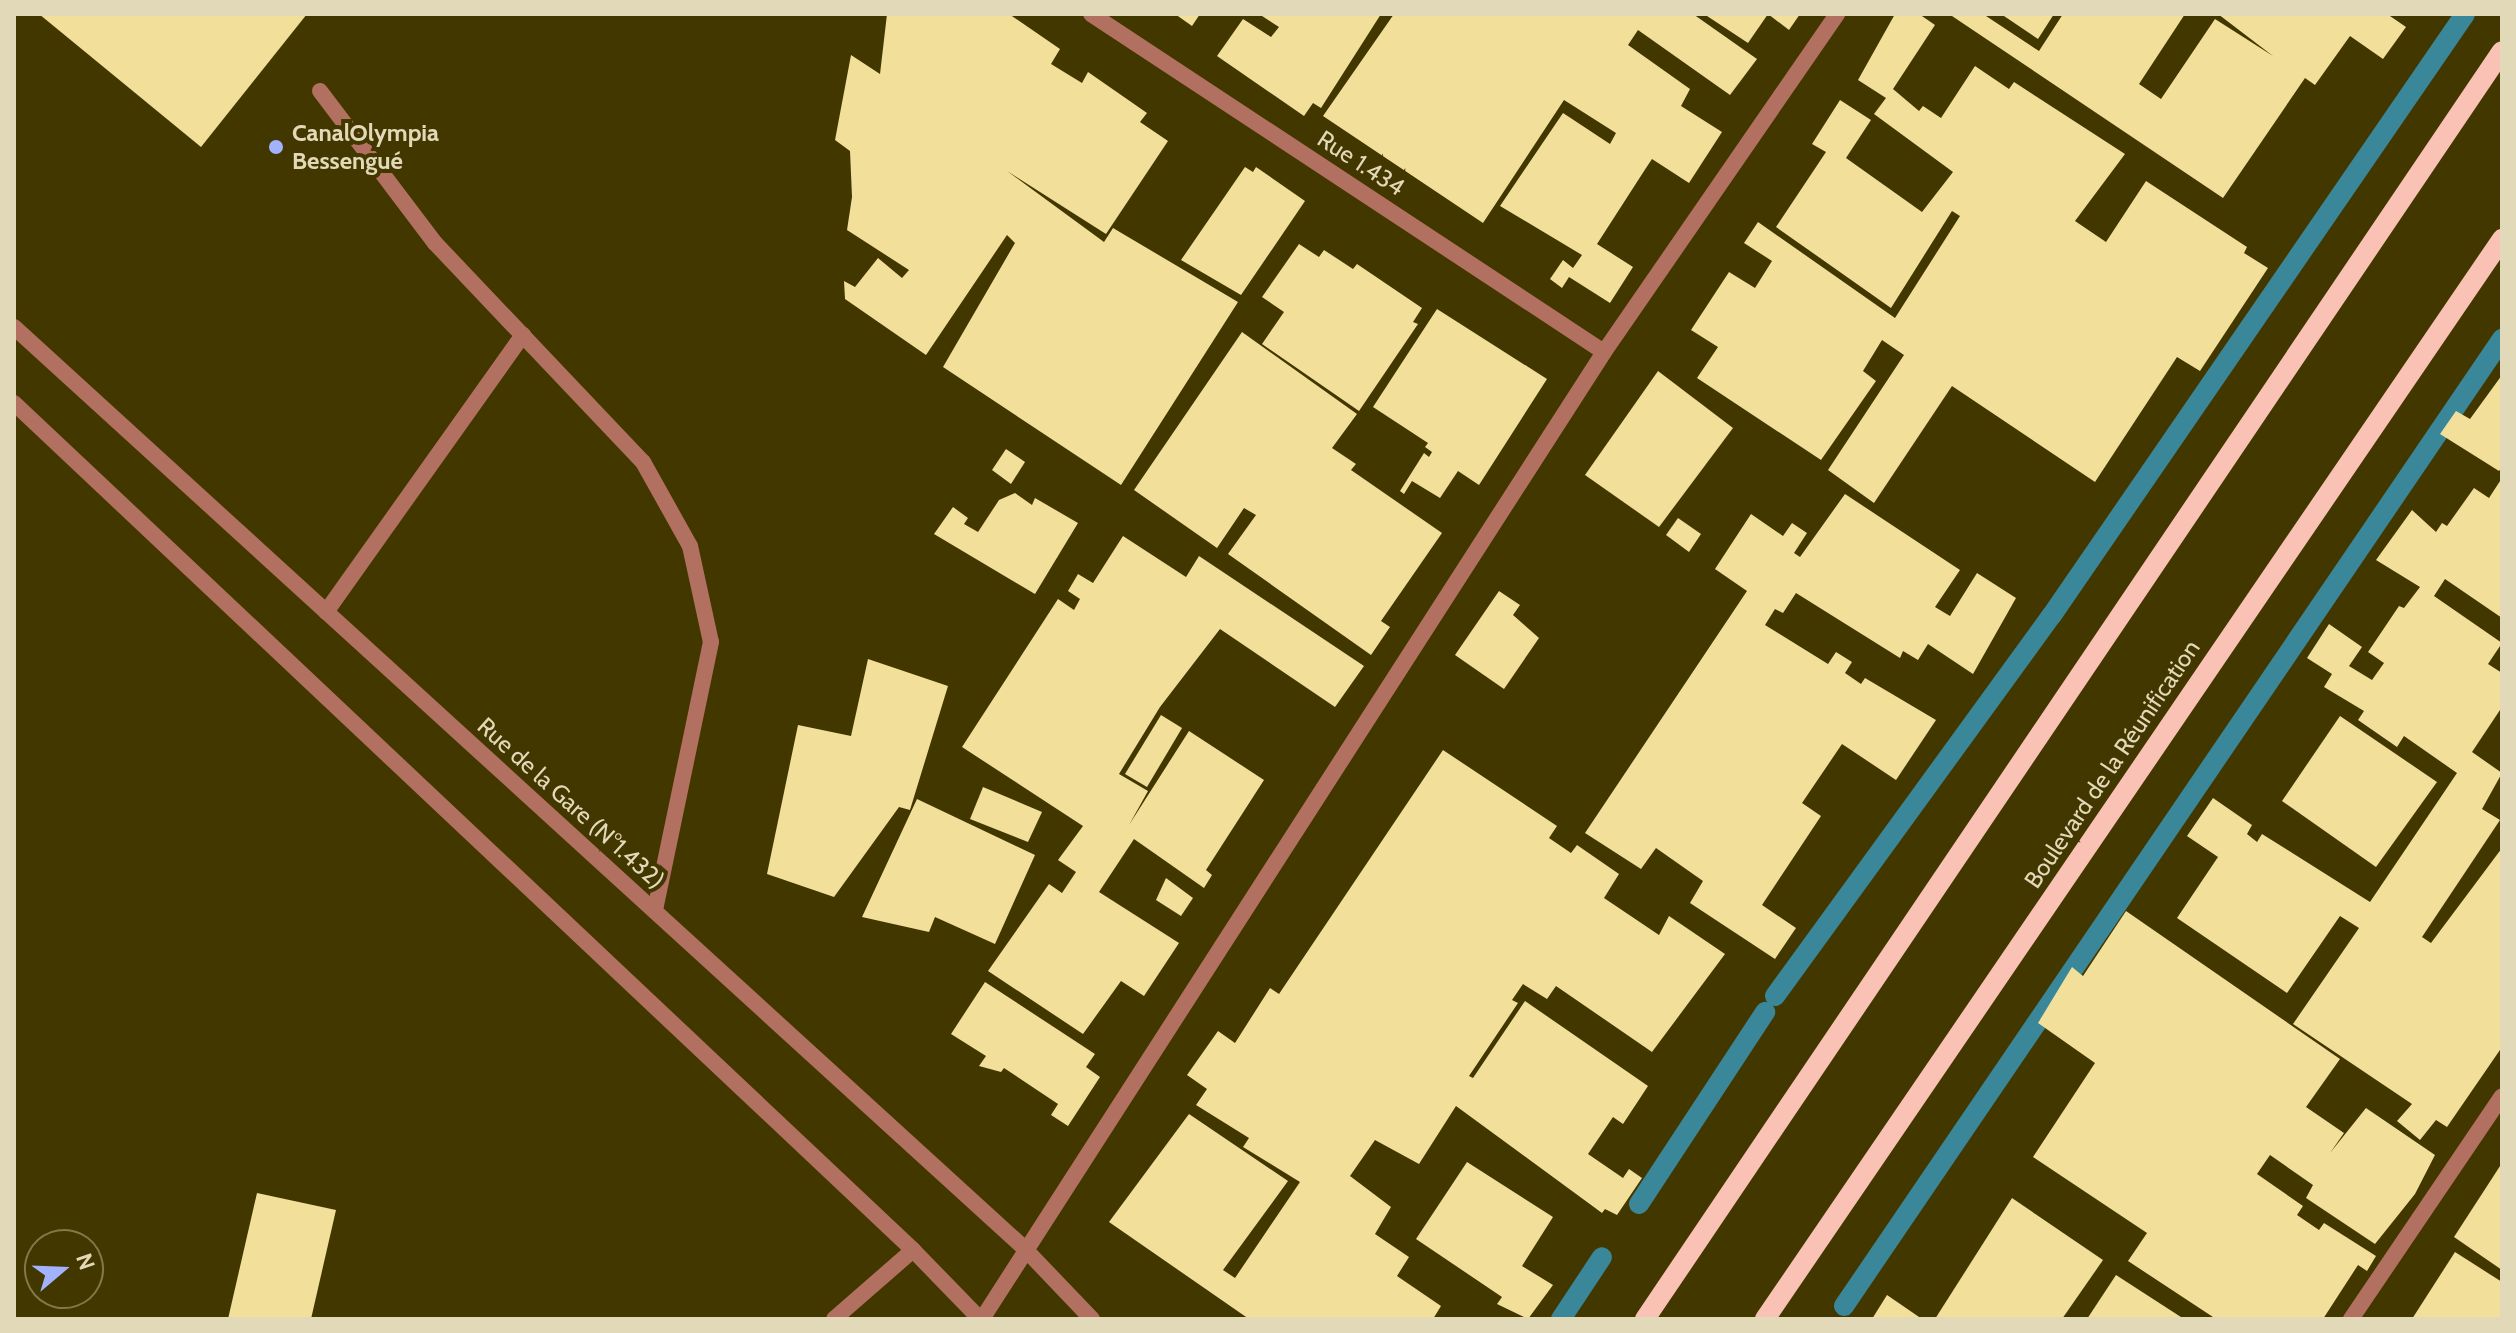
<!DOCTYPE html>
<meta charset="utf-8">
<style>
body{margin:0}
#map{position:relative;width:2516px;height:1333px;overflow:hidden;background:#433700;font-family:Cabin,sans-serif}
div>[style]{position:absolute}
.stream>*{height:20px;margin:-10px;padding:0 10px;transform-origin:10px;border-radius:10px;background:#398799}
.building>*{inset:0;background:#f1df9a}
.service>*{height:16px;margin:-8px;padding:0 8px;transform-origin:8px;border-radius:8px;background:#b27160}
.minor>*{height:16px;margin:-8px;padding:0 8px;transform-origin:8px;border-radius:8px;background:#b27160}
.primary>*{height:20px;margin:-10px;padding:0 10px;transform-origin:10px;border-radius:10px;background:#f9c2b4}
.dots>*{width:22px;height:22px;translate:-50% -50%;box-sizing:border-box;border:4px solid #433700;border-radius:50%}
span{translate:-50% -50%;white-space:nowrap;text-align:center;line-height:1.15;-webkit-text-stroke:8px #433700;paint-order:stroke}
.poi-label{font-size:24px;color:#e1d9b8;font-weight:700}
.left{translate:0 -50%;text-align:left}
.street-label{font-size:24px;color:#e1d9b8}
.frame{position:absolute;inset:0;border:16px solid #e1d9b8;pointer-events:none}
.north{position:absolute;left:24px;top:1229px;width:80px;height:80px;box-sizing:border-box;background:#433700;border:2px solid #82784a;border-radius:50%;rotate:71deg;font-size:22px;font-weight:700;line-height:32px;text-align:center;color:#e1d9b8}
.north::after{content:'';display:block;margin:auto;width:28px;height:36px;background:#a3b2fd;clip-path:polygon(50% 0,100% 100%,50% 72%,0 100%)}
</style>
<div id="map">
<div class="stream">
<i style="left:1775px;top:996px;width:471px;rotate:-54deg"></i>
<i style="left:2052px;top:615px;width:729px;rotate:-55.5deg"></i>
<i style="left:1639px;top:1204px;width:230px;rotate:-56.7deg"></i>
<i style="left:1844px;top:1306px;width:1170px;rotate:-55.77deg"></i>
<i style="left:1561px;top:1319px;width:74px;rotate:-56.5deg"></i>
</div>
<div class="building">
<i style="clip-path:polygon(39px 14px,307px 14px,201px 147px)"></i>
<i style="clip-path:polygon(887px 14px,1009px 14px,1060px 49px,1051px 64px,1082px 83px,1088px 72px,1147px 113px,1140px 122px,1168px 141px,1106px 234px,1007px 171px,1104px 242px,1113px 228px,1238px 302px,1121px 485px,943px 367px,1015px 243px,1007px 235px,926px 355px,845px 299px,844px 281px,855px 287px,878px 258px,902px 278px,909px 270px,847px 230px,852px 197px,850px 151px,835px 140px,851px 55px,880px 74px)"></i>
<i style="clip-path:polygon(1175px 14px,1200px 14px,1192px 26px)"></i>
<i style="clip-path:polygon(1259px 14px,1381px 14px,1321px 108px,1313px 103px,1304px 116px,1217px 56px,1243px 19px,1271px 37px,1279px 27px)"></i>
<i style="clip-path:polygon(1394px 14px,1693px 14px,1757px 59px,1730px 95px,1638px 30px,1628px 45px,1690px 89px,1681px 106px,1722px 132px,1689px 183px,1652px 159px,1646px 168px,1597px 244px,1633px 267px,1610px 303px,1569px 277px,1562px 288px,1550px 279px,1563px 260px,1573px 268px,1582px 255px,1500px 206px,1563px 113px,1610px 144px,1616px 133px,1564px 100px,1483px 223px,1323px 116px)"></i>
<i style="clip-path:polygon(1704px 14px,1768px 14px,1748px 43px)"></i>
<i style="clip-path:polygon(1768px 14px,1800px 14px,1789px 30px)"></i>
<i style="clip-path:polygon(1895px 14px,1919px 14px,1935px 25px,1893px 89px,1919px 111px,1923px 106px,1941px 118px,1975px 66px,2009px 89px,2014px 82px,2125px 154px,2075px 221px,2106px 242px,2146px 181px,2247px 247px,2244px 253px,2268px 268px,2200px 371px,2177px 357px,2095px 482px,1952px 386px,1874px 503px,1828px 470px,1904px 355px,1882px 340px,1863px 371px,1876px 381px,1821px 460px,1697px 378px,1718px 347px,1691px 330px,1729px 272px,1755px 288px,1772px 261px,1744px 243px,1758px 222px,1895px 318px,1960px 216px,1952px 211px,1891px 308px,1776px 227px,1826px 152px,1812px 144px,1840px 100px,1871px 120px,1846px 158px,1922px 212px,1953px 172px,1874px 114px,1886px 98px,1858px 80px)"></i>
<i style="clip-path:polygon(1949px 14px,1983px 14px,2039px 51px,2063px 14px,2185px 14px,2139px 84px,2161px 99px,2215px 19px,2273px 56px,2218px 14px,2387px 14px,2406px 27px,2383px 59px,2350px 36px,2315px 85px,2305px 78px,2223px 198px)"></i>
<i style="clip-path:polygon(2001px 14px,2054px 14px,2038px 39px)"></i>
<i style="clip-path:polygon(1245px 167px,1253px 172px,1256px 167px,1305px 201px,1241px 295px,1181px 260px)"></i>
<i style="clip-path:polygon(1299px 244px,1319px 257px,1324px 250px,1353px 269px,1357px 264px,1422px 308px,1413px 322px,1418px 324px,1359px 411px,1262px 344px,1284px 312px,1262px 297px)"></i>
<i style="clip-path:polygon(1437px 309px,1547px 379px,1479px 485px,1458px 471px,1440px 498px,1412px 481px,1404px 494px,1400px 491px,1424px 453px,1429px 457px,1432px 452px,1425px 447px,1428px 443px,1373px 407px)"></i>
<i style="clip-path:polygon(1242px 332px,1357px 414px,1332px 448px,1356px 464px,1351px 470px,1442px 533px,1381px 621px,1390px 627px,1371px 655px,1228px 554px,1256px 515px,1244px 508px,1217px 548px,1134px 490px)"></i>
<i style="clip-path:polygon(1658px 371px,1733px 428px,1659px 527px,1585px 475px)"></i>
<i style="clip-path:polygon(2502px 375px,2502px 467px,2499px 471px,2440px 434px,2456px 411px,2470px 419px)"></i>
<i style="clip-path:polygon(1006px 449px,1025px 462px,1011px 484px,992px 470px)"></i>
<i style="clip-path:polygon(2502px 478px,2502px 618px,2445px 579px,2434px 596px,2502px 643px,2488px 664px,2502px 673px,2502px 707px,2472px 752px,2502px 773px,2482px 809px,2500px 820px,2422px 937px,2431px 943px,2502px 848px,2502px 1047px,2447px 1127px,2436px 1120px,2420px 1140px,2397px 1121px,2412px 1104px,2293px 1024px,2359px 928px,2340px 916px,2287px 993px,2177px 918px,2218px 857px,2187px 836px,2213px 798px,2252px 825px,2247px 834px,2257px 842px,2262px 834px,2370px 902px,2457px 773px,2404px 736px,2397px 747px,2358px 720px,2364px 711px,2324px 687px,2332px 674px,2307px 658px,2329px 624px,2362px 647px,2349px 666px,2372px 680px,2384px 663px,2368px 652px,2399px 606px,2404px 608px,2420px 587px,2376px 560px,2412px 510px,2436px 532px,2442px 523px,2447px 526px,2474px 488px,2489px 498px)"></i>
<i style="clip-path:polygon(1015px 493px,1032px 505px,1035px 498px,1078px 523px,1035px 594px,934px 534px,953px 507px,968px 518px,964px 524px,978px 532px,999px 500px)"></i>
<i style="clip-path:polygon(1845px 494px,1960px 570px,1935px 607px,1950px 616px,1977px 573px,2016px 598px,1973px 674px,1928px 644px,1918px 660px,1903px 651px,1900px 658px,1796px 593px,1783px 613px,1775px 609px,1765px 625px,1828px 664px,1836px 652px,1852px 662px,1845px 673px,1861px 684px,1865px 678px,1936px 720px,1896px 780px,1842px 744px,1802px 803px,1821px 816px,1762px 905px,1796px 928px,1775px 959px,1690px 903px,1703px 881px,1656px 848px,1641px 869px,1585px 833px,1747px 591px,1715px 569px,1751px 514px,1783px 536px,1792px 523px,1807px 533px,1794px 553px,1800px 557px)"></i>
<i style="clip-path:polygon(1678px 518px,1701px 534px,1689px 552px,1666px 535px)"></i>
<i style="clip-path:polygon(1123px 536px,1186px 577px,1199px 556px,1364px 666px,1335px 707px,1220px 629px,1160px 707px,1119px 774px,1148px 791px,1129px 825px,1189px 731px,1264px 780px,1206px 870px,1212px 875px,1204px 888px,1134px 839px,1099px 892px,1179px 943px,1144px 996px,1121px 981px,1083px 1034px,988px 971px,1049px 884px,1062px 893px,1076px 872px,1058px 860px,1083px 826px,962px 747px,1058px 599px,1074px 610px,1080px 599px,1068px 591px,1078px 574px,1093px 583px)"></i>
<i style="clip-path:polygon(1499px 591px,1520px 605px,1513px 615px,1539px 638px,1504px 689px,1455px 655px)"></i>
<i style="clip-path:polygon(868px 659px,948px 686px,910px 810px,899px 807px,834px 897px,767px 874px,798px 725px,851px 736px)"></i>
<i style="clip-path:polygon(1161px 715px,1182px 728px,1147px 787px,1125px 774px)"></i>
<i style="clip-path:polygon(2340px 716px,2437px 782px,2376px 867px,2282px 801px)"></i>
<i style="clip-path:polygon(1443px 750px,1557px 826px,1549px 838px,1571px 853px,1577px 845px,1619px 874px,1604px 898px,1659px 935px,1669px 916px,1725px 954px,1652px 1052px,1556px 986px,1547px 999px,1523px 984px,1512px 1000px,1518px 1003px,1469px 1076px,1473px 1078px,1525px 1001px,1648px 1086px,1623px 1124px,1613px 1117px,1588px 1154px,1623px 1178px,1629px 1169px,1642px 1178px,1617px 1215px,1605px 1209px,1602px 1213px,1456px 1106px,1419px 1164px,1375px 1140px,1350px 1176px,1391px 1207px,1375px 1234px,1409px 1257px,1397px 1276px,1441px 1306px,1433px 1319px,1249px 1319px,1109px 1222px,1189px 1114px,1288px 1181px,1223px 1270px,1235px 1278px,1300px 1182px,1243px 1147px,1249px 1138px,1196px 1105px,1207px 1089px,1187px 1075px,1218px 1031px,1235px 1043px,1270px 988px,1279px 994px)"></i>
<i style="clip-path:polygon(983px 787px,1042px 812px,1028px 842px,970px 819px)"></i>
<i style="clip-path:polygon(917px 799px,1035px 855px,995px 944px,935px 917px,929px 932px,862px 917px)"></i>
<i style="clip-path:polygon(1166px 878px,1193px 898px,1181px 916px,1156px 900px)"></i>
<i style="clip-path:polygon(2126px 911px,2340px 1059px,2306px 1107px,2344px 1133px,2330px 1153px,2366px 1108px,2435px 1155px,2415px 1194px,2375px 1244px,2306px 1198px,2313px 1185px,2270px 1155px,2257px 1174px,2303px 1206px,2297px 1215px,2319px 1230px,2324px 1223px,2376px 1256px,2367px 1271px,2358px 1265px,2323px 1319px,2216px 1319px,2128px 1261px,2147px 1233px,2033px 1157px,2095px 1063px,2038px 1023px,2072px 967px,2083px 976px)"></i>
<i style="clip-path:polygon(985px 982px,1095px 1054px,1086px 1067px,1100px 1077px,1068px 1126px,1051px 1115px,1058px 1104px,1004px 1068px,1001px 1072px,979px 1066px,986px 1056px,951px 1034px)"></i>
<i style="clip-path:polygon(1467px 1162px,1553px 1217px,1522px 1266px,1553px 1285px,1528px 1319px,1497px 1304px,1502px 1297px,1416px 1239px)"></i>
<i style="clip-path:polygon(2502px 1163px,2502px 1270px,2454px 1237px)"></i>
<i style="clip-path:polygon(257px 1193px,336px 1210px,311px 1319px,228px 1319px)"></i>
<i style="clip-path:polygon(2012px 1198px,2103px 1260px,2062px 1319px,1935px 1319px)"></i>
<i style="clip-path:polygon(2455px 1252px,2502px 1282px,2502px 1319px,2412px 1319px)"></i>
<i style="clip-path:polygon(2116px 1275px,2184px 1319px,2087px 1319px)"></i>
<i style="clip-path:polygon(1887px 1295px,1922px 1319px,1872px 1319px)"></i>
</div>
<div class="service">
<i style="left:320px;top:91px;width:191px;rotate:52.9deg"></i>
<i style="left:435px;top:243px;width:302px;rotate:46.5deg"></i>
<i style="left:643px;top:462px;width:96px;rotate:60.8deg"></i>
<i style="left:690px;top:546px;width:98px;rotate:77.7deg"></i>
<i style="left:711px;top:642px;width:275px;rotate:101.8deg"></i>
<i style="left:14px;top:327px;width:1368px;rotate:42.36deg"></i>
<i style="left:14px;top:403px;width:1235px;rotate:43.29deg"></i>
<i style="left:326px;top:612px;width:340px;rotate:-54.6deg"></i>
</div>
<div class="minor">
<i style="left:1091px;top:14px;width:614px;rotate:33.38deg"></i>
<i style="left:1025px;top:1249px;width:97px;rotate:46.3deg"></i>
<i style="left:834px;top:1319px;width:105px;rotate:-41.1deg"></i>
<i style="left:913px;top:1250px;width:96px;rotate:45.8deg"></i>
<i style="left:982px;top:1319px;width:1150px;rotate:-57.25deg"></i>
<i style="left:1604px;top:352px;width:411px;rotate:-55.4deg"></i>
<i style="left:2351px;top:1319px;width:269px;rotate:-55.9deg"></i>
</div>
<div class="primary">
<i style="left:1645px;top:1319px;width:1530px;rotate:-55.95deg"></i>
<i style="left:1765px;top:1319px;width:1308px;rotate:-55.69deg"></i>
</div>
<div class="dots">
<i style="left:276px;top:147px;background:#a3b2fd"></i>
</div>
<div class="poi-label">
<span class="left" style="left:292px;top:147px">CanalOlympia<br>Bessengué</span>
</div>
<div class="street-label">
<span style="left:1361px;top:163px;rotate:33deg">Rue 1.434</span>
<span style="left:2112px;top:764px;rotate:-56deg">Boulevard de la Réunification</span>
<span style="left:571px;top:803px;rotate:42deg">Rue de la Gare (N°1.432)</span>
</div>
<div class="frame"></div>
<div class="north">N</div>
</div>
